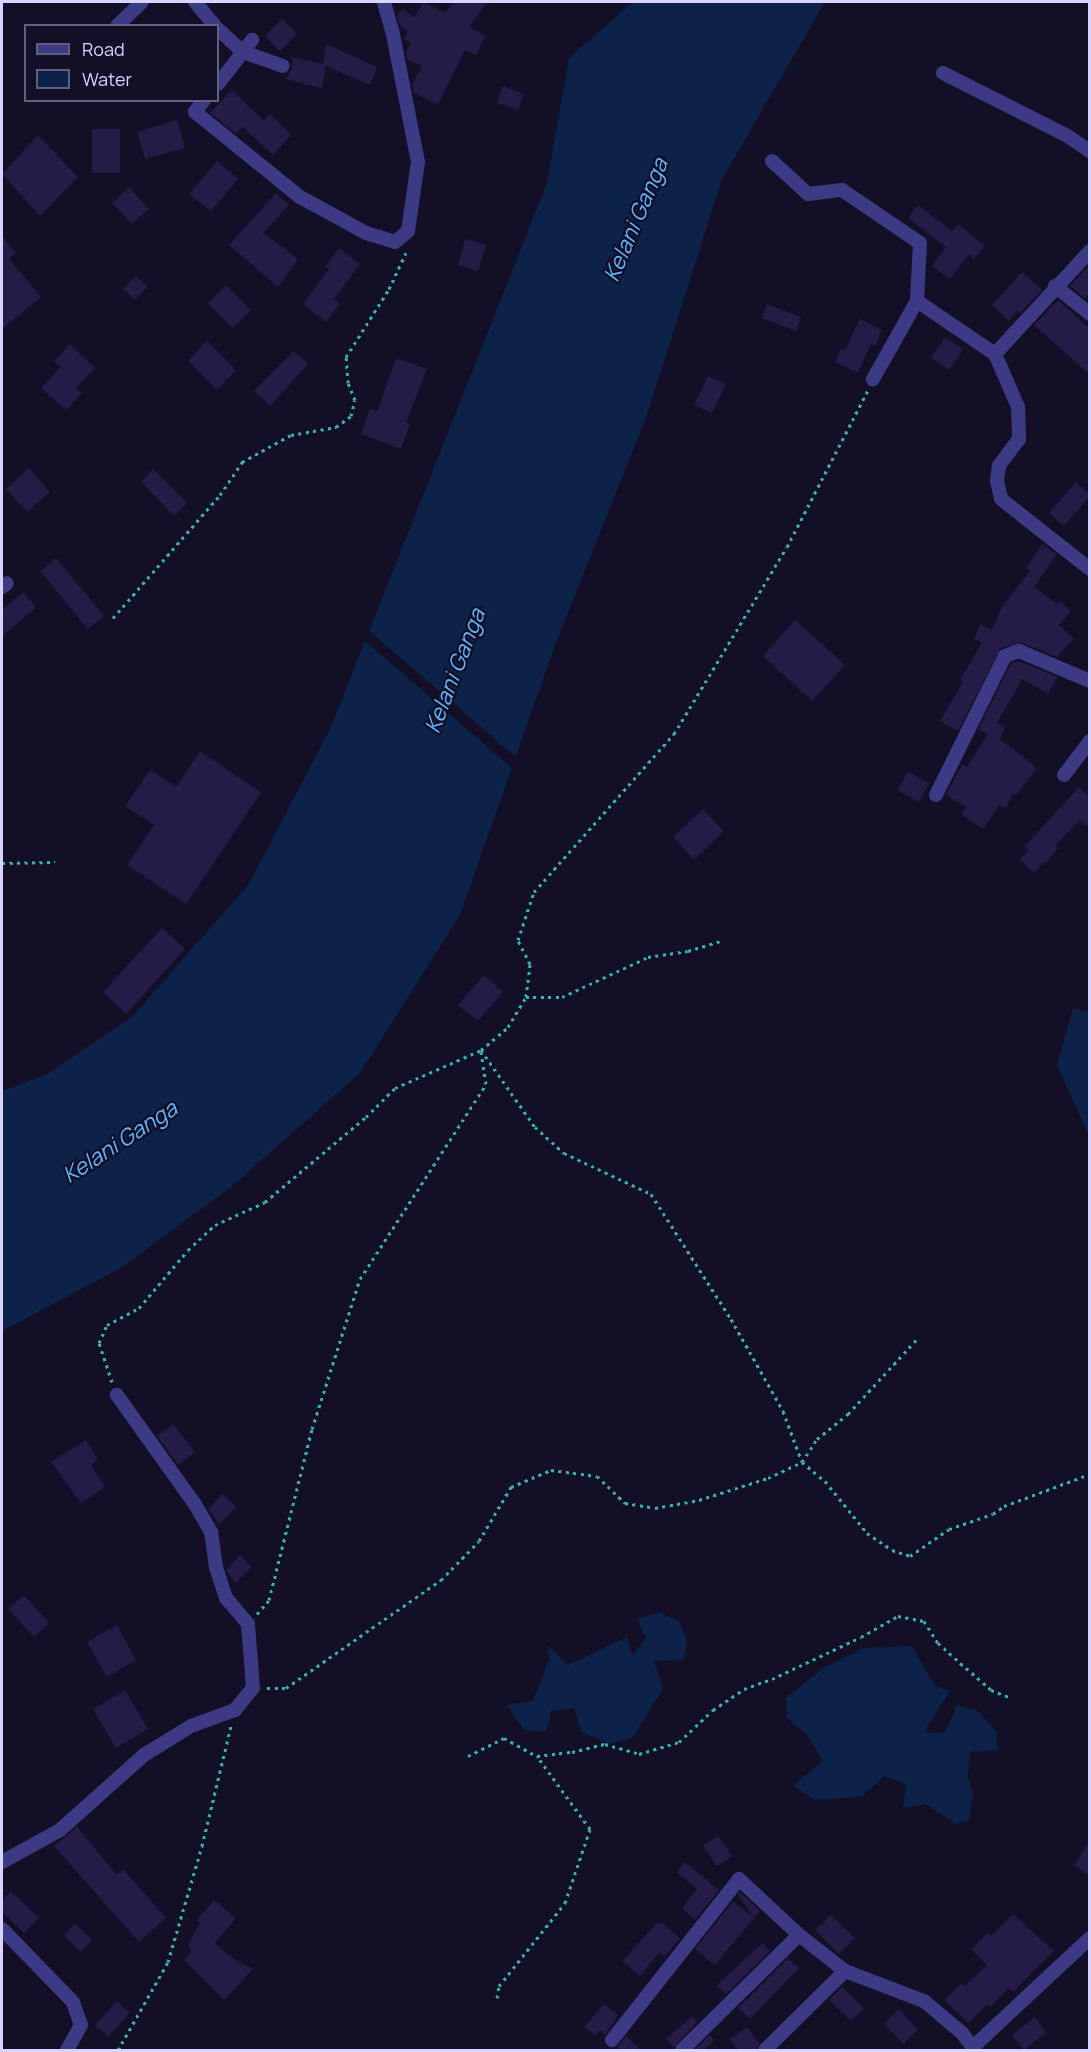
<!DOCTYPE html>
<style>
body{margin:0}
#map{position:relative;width:1091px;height:2052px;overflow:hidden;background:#130f26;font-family:Manrope,sans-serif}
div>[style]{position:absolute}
.water>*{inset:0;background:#0c2248}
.pier>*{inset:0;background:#130f26}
.building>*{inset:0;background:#241b47}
.path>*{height:3px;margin-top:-1.5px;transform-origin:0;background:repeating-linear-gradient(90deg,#2fb8b0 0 3px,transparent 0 7.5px)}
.street>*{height:14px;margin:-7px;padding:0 7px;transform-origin:7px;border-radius:7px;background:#3d3a85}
span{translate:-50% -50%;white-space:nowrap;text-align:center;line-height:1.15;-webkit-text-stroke:4.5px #130f26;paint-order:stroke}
.water-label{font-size:22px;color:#62b6ff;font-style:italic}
.frame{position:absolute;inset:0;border:3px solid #d9d4ff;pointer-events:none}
.legend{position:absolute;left:24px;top:24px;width:195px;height:78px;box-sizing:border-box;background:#130f26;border:2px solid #625e7d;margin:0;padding:8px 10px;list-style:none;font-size:18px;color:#d9d4ff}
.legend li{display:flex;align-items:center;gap:12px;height:30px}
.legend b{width:30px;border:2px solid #625e7d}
</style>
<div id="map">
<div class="water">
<i style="clip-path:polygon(633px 2px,825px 2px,722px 179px,647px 415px,555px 645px,460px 915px,360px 1073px,231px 1187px,121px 1268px,2px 1331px,2px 1091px,47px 1074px,132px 1017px,249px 884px,331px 727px,547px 183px,569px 58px)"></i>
<i style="clip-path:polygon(1073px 1008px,1089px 1013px,1089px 1136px,1057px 1065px)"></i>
<i style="clip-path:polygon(659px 1612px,680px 1622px,687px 1641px,684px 1660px,654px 1661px,663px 1689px,633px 1737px,610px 1744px,581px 1732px,574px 1708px,551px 1711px,546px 1732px,524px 1730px,507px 1705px,533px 1701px,549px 1660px,548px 1646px,568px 1665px,627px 1637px,632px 1656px,646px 1638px,637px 1619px)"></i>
<i style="clip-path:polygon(912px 1646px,935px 1686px,950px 1691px,924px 1732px,945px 1733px,957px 1705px,978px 1711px,997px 1733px,997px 1750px,970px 1752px,968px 1776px,973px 1794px,969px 1820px,956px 1824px,926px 1804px,903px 1808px,906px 1784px,884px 1776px,861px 1797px,815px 1800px,793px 1786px,823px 1761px,807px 1735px,787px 1718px,786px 1698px,823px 1668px,864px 1648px)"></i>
</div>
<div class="pier">
<i style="clip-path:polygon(367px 629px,518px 759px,514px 770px,363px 639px)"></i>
</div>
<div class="building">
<i style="clip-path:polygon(423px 2px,446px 13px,454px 2px,487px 2px,469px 27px,486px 36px,476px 55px,465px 50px,438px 104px,414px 93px,412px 85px,422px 66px,407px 59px,406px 53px,411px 42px,404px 39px,408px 31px,400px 26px,397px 16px,402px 9px,415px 17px)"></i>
<i style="clip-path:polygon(282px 19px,297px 34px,280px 51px,265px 36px)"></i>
<i style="clip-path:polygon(326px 44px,377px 67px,370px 85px,326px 66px,322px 88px,286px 79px,292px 68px,292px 57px,323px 64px)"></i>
<i style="clip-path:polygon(503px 86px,524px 94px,518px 110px,497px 103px)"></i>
<i style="clip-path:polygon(232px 90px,264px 121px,270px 114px,291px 135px,273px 155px,243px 127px,236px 134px,210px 113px)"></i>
<i style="clip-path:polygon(177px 120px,185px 148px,145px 159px,137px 132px)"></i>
<i style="clip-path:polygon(92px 129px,120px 129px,120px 173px,92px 173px)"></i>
<i style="clip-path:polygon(38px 135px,78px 177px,40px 216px,2px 174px)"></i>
<i style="clip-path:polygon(217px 161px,238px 179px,211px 211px,189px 194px)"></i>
<i style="clip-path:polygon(129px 187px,149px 209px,132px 224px,112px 203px)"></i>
<i style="clip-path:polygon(276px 193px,289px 205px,263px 233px,298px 259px,278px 287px,229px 245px)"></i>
<i style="clip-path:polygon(918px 205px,952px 231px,958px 224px,985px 246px,974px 259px,969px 254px,950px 279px,932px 266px,946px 247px,908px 218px)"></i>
<i style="clip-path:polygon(2px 236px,16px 253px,9px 259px,41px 297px,2px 329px)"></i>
<i style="clip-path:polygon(465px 239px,486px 245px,478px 271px,458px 265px)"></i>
<i style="clip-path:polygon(339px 248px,360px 264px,334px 299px,340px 304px,326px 322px,303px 304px,329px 269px,325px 267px)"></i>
<i style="clip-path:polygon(1089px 265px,1089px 294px,1085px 299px,1070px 286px)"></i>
<i style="clip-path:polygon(1022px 272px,1042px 290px,1020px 313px,1017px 311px,1009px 321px,992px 305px)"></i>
<i style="clip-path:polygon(136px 276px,148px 286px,135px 300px,123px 289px)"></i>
<i style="clip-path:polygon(226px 285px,251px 310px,233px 328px,208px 303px)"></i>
<i style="clip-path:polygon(1058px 300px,1089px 328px,1089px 374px,1034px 325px)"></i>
<i style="clip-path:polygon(767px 304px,801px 317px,796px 331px,762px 318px)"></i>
<i style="clip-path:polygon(860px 319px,882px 330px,875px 346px,871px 344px,858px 373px,835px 362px,841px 349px,845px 350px)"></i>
<i style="clip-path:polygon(945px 337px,963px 349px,950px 370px,931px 358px)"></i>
<i style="clip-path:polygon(207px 341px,236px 370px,217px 390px,188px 361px)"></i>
<i style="clip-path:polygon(70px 344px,95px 368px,76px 388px,82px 393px,66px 410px,41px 388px,61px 367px,54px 361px)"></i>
<i style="clip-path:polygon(294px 351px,308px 364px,270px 406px,254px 391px)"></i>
<i style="clip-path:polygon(396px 358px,427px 369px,406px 422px,410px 424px,401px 449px,361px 434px,370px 409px,377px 412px)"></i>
<i style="clip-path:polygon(708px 376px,726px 384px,712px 413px,694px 405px)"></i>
<i style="clip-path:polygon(29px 468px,50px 492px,27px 512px,6px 489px)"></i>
<i style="clip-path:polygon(153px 469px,187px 503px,174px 516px,141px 482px)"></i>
<i style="clip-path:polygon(1076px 482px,1089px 494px,1089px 497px,1064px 526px,1049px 513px)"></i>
<i style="clip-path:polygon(1042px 544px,1057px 554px,1034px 587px,1057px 604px,1060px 601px,1071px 611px,1059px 625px,1074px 639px,1057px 657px,1022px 643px,1001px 648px,958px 731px,940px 721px,963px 682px,960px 680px,982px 643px,974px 639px,980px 624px,992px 630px,1002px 607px,1030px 571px,1026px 568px)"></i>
<i style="clip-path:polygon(56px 558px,104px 616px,88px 629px,40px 571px)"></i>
<i style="clip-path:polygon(23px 592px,36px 607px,2px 637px,2px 610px)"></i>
<i style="clip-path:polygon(795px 620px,845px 665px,812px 701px,763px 656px)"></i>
<i style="clip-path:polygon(1019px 661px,1058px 677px,1048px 694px,1022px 679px,997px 723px,1005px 727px,1000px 739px,1037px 768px,1016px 795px,1013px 793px,1006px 808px,999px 805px,983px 829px,961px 814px,966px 807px,946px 795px,962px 764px,967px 767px,988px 734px,978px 730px,1011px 663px)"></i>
<i style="clip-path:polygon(200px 751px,261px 792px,186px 904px,127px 865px,154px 825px,125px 806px,150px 770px,176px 787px)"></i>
<i style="clip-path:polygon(908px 772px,929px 783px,919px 802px,897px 790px)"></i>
<i style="clip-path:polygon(1079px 787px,1089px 796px,1089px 827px,1080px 820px,1055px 846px,1058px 848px,1046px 863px,1044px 862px,1034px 873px,1020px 859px,1029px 850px,1024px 847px)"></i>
<i style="clip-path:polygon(703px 809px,724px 831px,694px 860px,673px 837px)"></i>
<i style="clip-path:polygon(162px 928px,185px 949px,126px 1014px,103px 992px)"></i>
<i style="clip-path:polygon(484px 975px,503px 992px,478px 1021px,458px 1005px)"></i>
<i style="clip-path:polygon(173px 1424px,195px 1452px,178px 1465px,157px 1436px)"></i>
<i style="clip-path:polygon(86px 1440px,98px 1460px,91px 1465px,105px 1487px,81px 1503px,51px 1462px)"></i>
<i style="clip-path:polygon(223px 1494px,236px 1507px,219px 1524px,208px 1509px)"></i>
<i style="clip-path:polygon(240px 1555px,252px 1567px,235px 1583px,226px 1570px)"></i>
<i style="clip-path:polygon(24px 1595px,49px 1623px,34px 1637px,8px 1609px)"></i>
<i style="clip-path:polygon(117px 1625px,136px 1660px,107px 1677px,87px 1642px)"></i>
<i style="clip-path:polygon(125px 1690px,148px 1729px,116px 1748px,93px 1709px)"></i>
<i style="clip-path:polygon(77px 1827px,117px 1875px,123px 1869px,166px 1918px,139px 1942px,54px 1846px)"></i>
<i style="clip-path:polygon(718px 1836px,732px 1856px,717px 1866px,703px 1846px)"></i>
<i style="clip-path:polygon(1089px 1842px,1089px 1875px,1074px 1865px)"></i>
<i style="clip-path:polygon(685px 1862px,719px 1890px,695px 1920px,682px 1908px,697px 1889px,677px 1872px)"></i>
<i style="clip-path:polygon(11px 1891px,39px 1918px,24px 1933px,2px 1911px,2px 1900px)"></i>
<i style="clip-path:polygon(740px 1892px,760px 1911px,754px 1918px,738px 1895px)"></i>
<i style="clip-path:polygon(214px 1900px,236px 1918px,215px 1943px,232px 1958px,253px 1969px,224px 2000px,184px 1960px,191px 1952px,188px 1944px,200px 1923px,197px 1920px)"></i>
<i style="clip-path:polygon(733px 1901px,754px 1918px,715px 1965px,695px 1949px)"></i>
<i style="clip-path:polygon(1013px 1914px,1054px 1951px,1013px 1992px,1009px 1988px,990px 2007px,987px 2004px,968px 2023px,945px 2000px,962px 1983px,965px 1986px,987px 1965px,971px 1949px,988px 1933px,991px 1936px)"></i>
<i style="clip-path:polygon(831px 1915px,855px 1938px,839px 1954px,815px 1930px)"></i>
<i style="clip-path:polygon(75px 1923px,92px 1940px,81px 1952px,64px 1935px)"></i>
<i style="clip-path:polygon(657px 1923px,662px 1923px,680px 1938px,664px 1957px,659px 1953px,640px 1976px,622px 1961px)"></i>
<i style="clip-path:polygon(762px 1943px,770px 1951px,726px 1994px,716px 1986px)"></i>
<i style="clip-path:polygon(788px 1958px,799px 1968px,750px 2019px,738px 2008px)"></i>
<i style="clip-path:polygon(842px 1987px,864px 2009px,851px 2021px,829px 2000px)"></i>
<i style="clip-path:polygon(117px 2001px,130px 2013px,108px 2037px,95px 2025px)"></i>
<i style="clip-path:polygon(604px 2004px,618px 2015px,605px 2035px,600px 2030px,595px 2035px,584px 2027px)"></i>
<i style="clip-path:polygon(899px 2009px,918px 2030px,903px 2044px,884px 2024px)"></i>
<i style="clip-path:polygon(692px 2016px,697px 2022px,674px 2047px,666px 2039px)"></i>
<i style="clip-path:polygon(1035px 2017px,1046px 2033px,1024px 2050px,1012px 2035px)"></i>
<i style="clip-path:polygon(747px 2027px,759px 2043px,756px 2050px,738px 2050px,730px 2039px)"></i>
<i style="clip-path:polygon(710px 2035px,714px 2040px,704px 2050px,694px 2050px)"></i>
<i style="clip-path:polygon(626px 2036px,641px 2050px,621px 2050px,617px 2047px)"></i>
</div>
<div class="path">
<i style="left:113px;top:618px;width:163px;rotate:-49deg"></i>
<i style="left:220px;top:495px;width:40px;rotate:-56deg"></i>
<i style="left:242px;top:462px;width:56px;rotate:-28.9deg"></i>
<i style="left:291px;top:435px;width:46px;rotate:-10.1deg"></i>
<i style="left:336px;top:427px;width:19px;rotate:-36deg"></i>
<i style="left:351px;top:416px;width:16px;rotate:-76deg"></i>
<i style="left:355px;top:400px;width:18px;rotate:-112deg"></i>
<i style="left:348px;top:383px;width:26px;rotate:-94deg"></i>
<i style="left:346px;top:357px;width:80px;rotate:-57.7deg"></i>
<i style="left:389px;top:289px;width:40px;rotate:-65deg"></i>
<i style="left:2px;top:863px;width:53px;rotate:-1.1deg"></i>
<i style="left:526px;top:997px;width:36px"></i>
<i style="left:562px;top:997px;width:95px;rotate:-24.9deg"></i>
<i style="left:648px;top:957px;width:40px;rotate:-8.5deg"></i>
<i style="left:688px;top:951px;width:37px;rotate:-17deg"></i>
<i style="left:481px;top:1050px;width:94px;rotate:55deg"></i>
<i style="left:535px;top:1127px;width:39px;rotate:42deg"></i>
<i style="left:564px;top:1153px;width:96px;rotate:25.2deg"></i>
<i style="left:651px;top:1194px;width:148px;rotate:57.4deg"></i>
<i style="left:731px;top:1319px;width:106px;rotate:60.5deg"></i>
<i style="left:783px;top:1411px;width:54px;rotate:69.6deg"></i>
<i style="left:802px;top:1462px;width:30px;rotate:40deg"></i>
<i style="left:825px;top:1481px;width:67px;rotate:51.1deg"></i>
<i style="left:867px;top:1533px;width:30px;rotate:34deg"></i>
<i style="left:892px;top:1550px;width:19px;rotate:18deg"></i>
<i style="left:910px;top:1556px;width:47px;rotate:-34.7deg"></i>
<i style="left:949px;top:1529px;width:46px;rotate:-18.8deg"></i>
<i style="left:993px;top:1514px;width:14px;rotate:-36deg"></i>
<i style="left:1004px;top:1506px;width:92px;rotate:-20.4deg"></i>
<i style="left:112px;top:1382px;width:41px;rotate:-108.4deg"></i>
<i style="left:99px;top:1343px;width:20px;rotate:-66deg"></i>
<i style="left:107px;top:1325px;width:36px;rotate:-28deg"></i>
<i style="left:139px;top:1308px;width:76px;rotate:-49.8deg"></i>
<i style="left:188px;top:1250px;width:37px;rotate:-43deg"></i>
<i style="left:215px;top:1225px;width:55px;rotate:-24.7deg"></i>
<i style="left:265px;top:1202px;width:132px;rotate:-40.1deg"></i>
<i style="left:366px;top:1117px;width:41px;rotate:-45deg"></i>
<i style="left:395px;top:1088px;width:94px;rotate:-23.8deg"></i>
<i style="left:481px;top:1050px;width:35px;rotate:-40deg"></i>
<i style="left:508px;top:1027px;width:35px;rotate:-59deg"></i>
<i style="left:526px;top:997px;width:33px;rotate:-83deg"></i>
<i style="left:530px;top:964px;width:27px;rotate:-117deg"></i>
<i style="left:518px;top:940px;width:51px;rotate:-71.6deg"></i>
<i style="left:534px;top:892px;width:211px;rotate:-48.5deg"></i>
<i style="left:674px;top:734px;width:218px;rotate:-58.9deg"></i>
<i style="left:787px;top:547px;width:177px;rotate:-62.7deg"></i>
<i style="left:257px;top:1614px;width:18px;rotate:-49deg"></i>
<i style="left:269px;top:1600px;width:176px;rotate:-75.9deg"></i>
<i style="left:312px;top:1429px;width:157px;rotate:-72.3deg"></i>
<i style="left:360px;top:1279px;width:232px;rotate:-57.1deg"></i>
<i style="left:486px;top:1084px;width:32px;rotate:-99deg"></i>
<i style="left:267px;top:1688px;width:19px"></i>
<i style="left:286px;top:1688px;width:189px;rotate:-34.9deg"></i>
<i style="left:441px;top:1580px;width:54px;rotate:-45.7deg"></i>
<i style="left:479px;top:1541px;width:63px;rotate:-59.3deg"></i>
<i style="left:511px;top:1487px;width:43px;rotate:-23deg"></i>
<i style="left:551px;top:1470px;width:46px;rotate:7.4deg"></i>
<i style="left:597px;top:1476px;width:39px;rotate:44deg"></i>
<i style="left:625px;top:1503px;width:30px;rotate:9deg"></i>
<i style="left:655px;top:1508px;width:45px;rotate:-10.3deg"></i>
<i style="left:699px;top:1500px;width:72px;rotate:-17.7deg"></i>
<i style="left:768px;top:1478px;width:38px;rotate:-25deg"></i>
<i style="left:802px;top:1462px;width:27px;rotate:-57deg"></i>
<i style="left:817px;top:1439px;width:40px;rotate:-39deg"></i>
<i style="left:848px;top:1414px;width:103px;rotate:-47.4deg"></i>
<i style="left:468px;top:1756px;width:40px;rotate:-26.6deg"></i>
<i style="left:504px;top:1738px;width:38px;rotate:29deg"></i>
<i style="left:537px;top:1756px;width:35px;rotate:-7deg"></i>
<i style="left:572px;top:1752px;width:34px;rotate:-14deg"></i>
<i style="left:605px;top:1744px;width:35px;rotate:16deg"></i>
<i style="left:639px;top:1754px;width:42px;rotate:-16.7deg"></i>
<i style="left:679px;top:1742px;width:47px;rotate:-43.3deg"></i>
<i style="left:713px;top:1710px;width:37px;rotate:-34deg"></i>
<i style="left:744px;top:1689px;width:30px;rotate:-20deg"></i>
<i style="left:772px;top:1679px;width:98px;rotate:-25.3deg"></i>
<i style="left:861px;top:1637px;width:43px;rotate:-29.6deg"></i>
<i style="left:898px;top:1616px;width:26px;rotate:11deg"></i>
<i style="left:924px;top:1621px;width:26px;rotate:58deg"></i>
<i style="left:938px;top:1643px;width:38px;rotate:42deg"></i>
<i style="left:966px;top:1668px;width:33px;rotate:41deg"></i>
<i style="left:991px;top:1690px;width:19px;rotate:21deg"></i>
<i style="left:497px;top:1998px;width:12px;rotate:-81deg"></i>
<i style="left:499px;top:1986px;width:106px;rotate:-51.5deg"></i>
<i style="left:565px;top:1903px;width:78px;rotate:-71.3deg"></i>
<i style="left:590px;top:1829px;width:90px;rotate:-126deg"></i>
<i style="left:118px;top:2050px;width:101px;rotate:-60.4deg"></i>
<i style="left:168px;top:1962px;width:121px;rotate:-73.7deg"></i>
<i style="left:202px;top:1846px;width:123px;rotate:-76.4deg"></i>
</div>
<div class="street">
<i style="left:195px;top:2px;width:31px;rotate:50deg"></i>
<i style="left:117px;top:26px;width:35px;rotate:-44deg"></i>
<i style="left:218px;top:29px;width:34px;rotate:43deg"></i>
<i style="left:243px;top:52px;width:42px;rotate:19.3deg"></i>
<i style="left:943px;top:73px;width:138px;rotate:26.8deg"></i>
<i style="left:1066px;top:135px;width:29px;rotate:34deg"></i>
<i style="left:218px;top:84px;width:56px;rotate:-52.3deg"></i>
<i style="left:204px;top:100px;width:15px;rotate:127deg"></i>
<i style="left:195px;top:112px;width:135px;rotate:39deg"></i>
<i style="left:300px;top:197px;width:75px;rotate:28.6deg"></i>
<i style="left:366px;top:233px;width:30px;rotate:17deg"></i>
<i style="left:395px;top:242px;width:17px;rotate:-40deg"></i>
<i style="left:408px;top:231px;width:70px;rotate:-81.8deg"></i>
<i style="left:418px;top:162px;width:130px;rotate:-101.1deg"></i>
<i style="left:393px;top:34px;width:33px;rotate:-106deg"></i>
<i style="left:772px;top:161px;width:49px;rotate:42.5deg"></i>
<i style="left:808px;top:194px;width:34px;rotate:-7deg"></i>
<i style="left:842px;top:190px;width:94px;rotate:34.2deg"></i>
<i style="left:920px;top:243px;width:58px;rotate:93deg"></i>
<i style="left:917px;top:301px;width:90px;rotate:119.4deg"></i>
<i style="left:1055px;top:286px;width:45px;rotate:38.7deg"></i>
<i style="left:917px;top:301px;width:94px;rotate:34.2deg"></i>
<i style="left:995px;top:354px;width:140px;rotate:-47.3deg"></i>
<i style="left:995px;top:354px;width:58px;rotate:66.5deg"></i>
<i style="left:1018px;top:407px;width:32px;rotate:88deg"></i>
<i style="left:1019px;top:439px;width:34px;rotate:127deg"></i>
<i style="left:999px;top:466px;width:15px;rotate:98deg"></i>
<i style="left:997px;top:481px;width:18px;rotate:77deg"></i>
<i style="left:1001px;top:499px;width:113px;rotate:38.2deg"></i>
<i style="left:2px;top:587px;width:6px;rotate:-39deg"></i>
<i style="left:1064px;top:775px;width:43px;rotate:-52.6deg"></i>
<i style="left:936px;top:795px;width:155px;rotate:-63.6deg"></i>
<i style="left:1005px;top:656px;width:15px;rotate:-20deg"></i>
<i style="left:1019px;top:651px;width:77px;rotate:22.9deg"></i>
<i style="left:2px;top:1862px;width:66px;rotate:-28.9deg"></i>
<i style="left:60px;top:1830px;width:113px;rotate:-41.8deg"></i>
<i style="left:144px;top:1755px;width:55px;rotate:-31.7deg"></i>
<i style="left:191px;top:1726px;width:47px;rotate:-20deg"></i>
<i style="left:235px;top:1710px;width:28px;rotate:-51deg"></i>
<i style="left:253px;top:1688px;width:64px;rotate:-94.5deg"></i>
<i style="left:248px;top:1624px;width:34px;rotate:-130deg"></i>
<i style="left:226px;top:1598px;width:33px;rotate:-108deg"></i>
<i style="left:216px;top:1567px;width:35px;rotate:-98deg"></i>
<i style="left:211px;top:1532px;width:34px;rotate:-120deg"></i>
<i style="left:194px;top:1503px;width:133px;rotate:-125.5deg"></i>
<i style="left:2px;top:1929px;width:102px;rotate:45.8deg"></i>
<i style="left:73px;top:2002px;width:24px;rotate:71deg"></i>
<i style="left:81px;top:2025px;width:29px;rotate:119deg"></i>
<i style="left:612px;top:2040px;width:205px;rotate:-51.7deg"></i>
<i style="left:739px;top:1879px;width:82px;rotate:43deg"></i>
<i style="left:799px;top:1935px;width:58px;rotate:38deg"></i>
<i style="left:845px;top:1971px;width:85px;rotate:20.8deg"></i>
<i style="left:924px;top:2001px;width:50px;rotate:40.1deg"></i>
<i style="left:962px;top:2033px;width:21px;rotate:53deg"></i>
<i style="left:973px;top:2047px;width:160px;rotate:-43deg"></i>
<i style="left:682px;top:2050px;width:164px;rotate:-44.5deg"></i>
<i style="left:765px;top:2050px;width:112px;rotate:-44.6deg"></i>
</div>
<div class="water-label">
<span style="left:636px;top:220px;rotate:-67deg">Kelani Ganga</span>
<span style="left:455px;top:671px;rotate:-69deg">Kelani Ganga</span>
<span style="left:120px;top:1142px;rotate:-33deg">Kelani Ganga</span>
</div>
<div class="frame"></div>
<ul class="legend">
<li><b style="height:8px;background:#3d3a85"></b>Road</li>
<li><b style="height:16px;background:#0c2248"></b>Water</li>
</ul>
</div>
